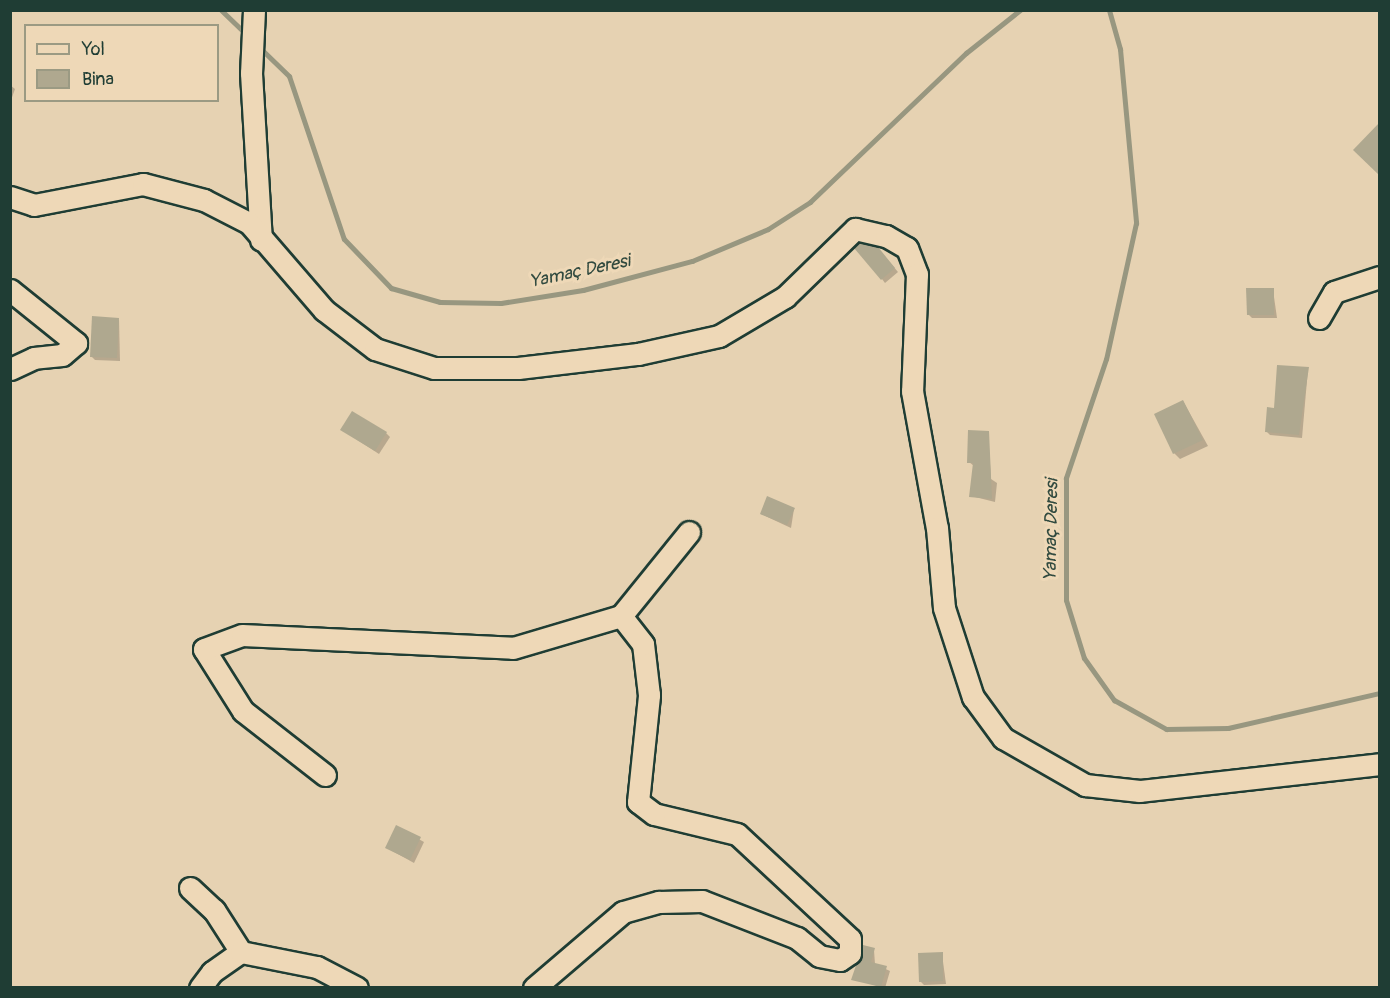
<!DOCTYPE html>
<meta charset="utf-8">
<style>
body{margin:0}
#map{position:relative;width:1390px;height:998px;overflow:hidden;background:#e6d2b2;font-family:Pangolin,sans-serif}
div>[style]{position:absolute}
.shadow>*{inset:0;background:#0003}
.stream>*{height:5px;margin:-2.5px;padding:0 2.5px;transform-origin:2.5px;border-radius:2.5px;background:#989780}
.building>*{inset:0;background:#afa88f}
.roads{filter:drop-shadow(2px 0 #1f3d34) drop-shadow(-2px 0 #1f3d34) drop-shadow(0 2px #1f3d34) drop-shadow(0 -2px #1f3d34)}
.minor>*{height:21px;margin:-10.5px;padding:0 10.5px;transform-origin:10.5px;border-radius:10.5px;background:#eed8b7}
span{translate:-50% -50%;white-space:nowrap;text-align:center;line-height:1.15;-webkit-text-stroke:6px #eed8b7;paint-order:stroke}
.water-label{font-size:18px;color:#314a3f;font-style:italic}
.frame{position:absolute;inset:0;border:12px solid #1f3d34;pointer-events:none}
.legend{position:absolute;left:24px;top:24px;width:195px;height:78px;box-sizing:border-box;background:#eed8b7;border:2px solid #9b9a83;margin:0;padding:8px 10px;list-style:none;font-size:18px;color:#1f3d34}
.legend li{display:flex;align-items:center;gap:12px;height:30px}
.legend b{width:30px;border:2px solid #9b9a83}
</style>
<div id="map">
<div class="shadow">
<i style="clip-path:polygon(10px 85px,15px 89px,10px 103px)"></i>
<i style="clip-path:polygon(882px 253px,898px 272px,885px 283px,882px 279px)"></i>
<i style="clip-path:polygon(1273px 290px,1277px 318px,1252px 318px,1248px 314px)"></i>
<i style="clip-path:polygon(119px 319px,120px 361px,95px 360px,91px 356px)"></i>
<i style="clip-path:polygon(1308px 369px,1302px 438px,1270px 435px,1267px 432px,1275px 409px)"></i>
<i style="clip-path:polygon(1183px 401px,1208px 446px,1180px 459px,1174px 453px)"></i>
<i style="clip-path:polygon(342px 430px,386px 433px,390px 437px,379px 454px)"></i>
<i style="clip-path:polygon(988px 432px,991px 479px,997px 483px,995px 502px,971px 496px,974px 466px,969px 462px)"></i>
<i style="clip-path:polygon(794px 509px,791px 528px,761px 514px)"></i>
<i style="clip-path:polygon(397px 827px,424px 842px,414px 863px,387px 848px)"></i>
<i style="clip-path:polygon(874px 950px,875px 964px,890px 971px,885px 988px,853px 979px)"></i>
<i style="clip-path:polygon(942px 954px,946px 984px,924px 985px,920px 981px)"></i>
</div>
<div class="stream">
<i style="left:221px;top:10px;width:35px;rotate:44deg"></i>
<i style="left:1109px;top:10px;width:41px;rotate:74.2deg"></i>
<i style="left:1120px;top:49px;width:175px;rotate:84.7deg"></i>
<i style="left:1136px;top:223px;width:139px;rotate:102.4deg"></i>
<i style="left:1106px;top:359px;width:126px;rotate:108.6deg"></i>
<i style="left:1066px;top:478px;width:122px;rotate:90deg"></i>
<i style="left:1066px;top:600px;width:61px;rotate:72.8deg"></i>
<i style="left:1084px;top:658px;width:52px;rotate:54.5deg"></i>
<i style="left:1114px;top:700px;width:60px;rotate:29.1deg"></i>
<i style="left:1166px;top:729px;width:62px;rotate:-0.9deg"></i>
<i style="left:1228px;top:728px;width:156px;rotate:-13deg"></i>
<i style="left:259px;top:47px;width:42px;rotate:44deg"></i>
<i style="left:289px;top:76px;width:172px;rotate:71.4deg"></i>
<i style="left:344px;top:239px;width:68px;rotate:46.2deg"></i>
<i style="left:391px;top:288px;width:51px;rotate:15.9deg"></i>
<i style="left:440px;top:302px;width:61px;rotate:0.9deg"></i>
<i style="left:501px;top:303px;width:83px;rotate:-9deg"></i>
<i style="left:583px;top:290px;width:113px;rotate:-14.9deg"></i>
<i style="left:692px;top:261px;width:82px;rotate:-22.8deg"></i>
<i style="left:768px;top:229px;width:50px;rotate:-32.7deg"></i>
<i style="left:810px;top:202px;width:216px;rotate:-43.7deg"></i>
<i style="left:966px;top:53px;width:69px;rotate:-38.5deg"></i>
</div>
<div class="building">
<i style="clip-path:polygon(1380px 122px,1380px 176px,1353px 150px)"></i>
<i style="clip-path:polygon(859px 243px,878px 247px,895px 268px,881px 280px,854px 248px)"></i>
<i style="clip-path:polygon(1246px 288px,1274px 288px,1274px 315px,1247px 315px)"></i>
<i style="clip-path:polygon(92px 316px,119px 318px,117px 358px,90px 357px)"></i>
<i style="clip-path:polygon(1277px 365px,1309px 367px,1299px 435px,1265px 432px,1267px 407px,1274px 408px)"></i>
<i style="clip-path:polygon(1183px 400px,1203px 440px,1173px 454px,1154px 414px)"></i>
<i style="clip-path:polygon(352px 411px,387px 432px,375px 451px,340px 430px)"></i>
<i style="clip-path:polygon(968px 430px,989px 431px,992px 499px,969px 497px,973px 463px,967px 463px)"></i>
<i style="clip-path:polygon(767px 496px,795px 508px,787px 525px,760px 514px)"></i>
<i style="clip-path:polygon(396px 825px,421px 837px,410px 860px,385px 848px)"></i>
<i style="clip-path:polygon(863px 945px,875px 948px,871px 962px,887px 966px,881px 987px,851px 980px)"></i>
<i style="clip-path:polygon(943px 952px,943px 981px,919px 982px,918px 953px)"></i>
</div>
<div class="roads">
<div class="minor">
<i style="left:254px;top:10px;width:63px;rotate:92.7deg"></i>
<i style="left:251px;top:73px;width:167px;rotate:86.6deg"></i>
<i style="left:10px;top:197px;width:25px;rotate:18deg"></i>
<i style="left:34px;top:205px;width:111px;rotate:-10.9deg"></i>
<i style="left:143px;top:184px;width:63px;rotate:14.7deg"></i>
<i style="left:204px;top:200px;width:51px;rotate:27.1deg"></i>
<i style="left:249px;top:223px;width:115px;rotate:49.2deg"></i>
<i style="left:324px;top:310px;width:64px;rotate:37.4deg"></i>
<i style="left:375px;top:349px;width:62px;rotate:17.9deg"></i>
<i style="left:434px;top:368px;width:84px"></i>
<i style="left:518px;top:368px;width:121px;rotate:-6.7deg"></i>
<i style="left:638px;top:354px;width:83px;rotate:-12.5deg"></i>
<i style="left:719px;top:336px;width:77px;rotate:-30.6deg"></i>
<i style="left:785px;top:297px;width:98px;rotate:-44.2deg"></i>
<i style="left:855px;top:229px;width:32px;rotate:13deg"></i>
<i style="left:886px;top:236px;width:24px;rotate:30deg"></i>
<i style="left:907px;top:248px;width:28px;rotate:69deg"></i>
<i style="left:917px;top:274px;width:117px;rotate:92.4deg"></i>
<i style="left:912px;top:391px;width:139px;rotate:79.7deg"></i>
<i style="left:937px;top:528px;width:80px;rotate:85deg"></i>
<i style="left:944px;top:608px;width:94px;rotate:72deg"></i>
<i style="left:973px;top:697px;width:51px;rotate:53.8deg"></i>
<i style="left:1003px;top:738px;width:95px;rotate:29.8deg"></i>
<i style="left:1085px;top:785px;width:55px;rotate:6.2deg"></i>
<i style="left:1140px;top:791px;width:242px;rotate:-6.4deg"></i>
<i style="left:10px;top:290px;width:85px;rotate:38.8deg"></i>
<i style="left:76px;top:343px;width:18px;rotate:139deg"></i>
<i style="left:62px;top:355px;width:28px;rotate:174deg"></i>
<i style="left:34px;top:358px;width:26px;rotate:155deg"></i>
<i style="left:1319px;top:318px;width:30px;rotate:-60deg"></i>
<i style="left:1334px;top:292px;width:48px;rotate:-18.1deg"></i>
<i style="left:621px;top:616px;width:108px;rotate:-51deg"></i>
<i style="left:325px;top:775px;width:104px;rotate:-142deg"></i>
<i style="left:243px;top:711px;width:73px;rotate:-122.2deg"></i>
<i style="left:204px;top:649px;width:40px;rotate:-20.2deg"></i>
<i style="left:242px;top:635px;width:271px;rotate:2.7deg"></i>
<i style="left:513px;top:648px;width:113px;rotate:-16.5deg"></i>
<i style="left:190px;top:888px;width:33px;rotate:43deg"></i>
<i style="left:214px;top:910px;width:50px;rotate:57.3deg"></i>
<i style="left:200px;top:988px;width:20px;rotate:-53deg"></i>
<i style="left:212px;top:972px;width:35px;rotate:-35deg"></i>
<i style="left:241px;top:952px;width:77px;rotate:11.2deg"></i>
<i style="left:317px;top:967px;width:45px;rotate:27.7deg"></i>
<i style="left:534px;top:988px;width:117px;rotate:-40.5deg"></i>
<i style="left:623px;top:912px;width:37px;rotate:-16deg"></i>
<i style="left:659px;top:902px;width:43px;rotate:-1.3deg"></i>
<i style="left:702px;top:901px;width:102px;rotate:21.3deg"></i>
<i style="left:797px;top:938px;width:28px;rotate:39deg"></i>
<i style="left:819px;top:956px;width:21px;rotate:11deg"></i>
<i style="left:840px;top:960px;width:12px;rotate:-35deg"></i>
<i style="left:850px;top:953px;width:14px;rotate:-90deg"></i>
<i style="left:850px;top:939px;width:154px;rotate:-137.1deg"></i>
<i style="left:737px;top:834px;width:85px;rotate:-166.5deg"></i>
<i style="left:654px;top:814px;width:20px;rotate:-143deg"></i>
<i style="left:638px;top:802px;width:108px;rotate:-84.1deg"></i>
<i style="left:649px;top:695px;width:51px;rotate:-96.7deg"></i>
<i style="left:643px;top:644px;width:36px;rotate:-128deg"></i>
</div>
</div>
<div class="water-label">
<span style="left:580px;top:272px;rotate:-12deg">Yamaç Deresi</span>
<span style="left:1052px;top:530px;rotate:-89deg">Yamaç Deresi</span>
</div>
<div class="frame"></div>
<ul class="legend">
<li><b style="height:8px;background:#eed8b7"></b>Yol</li>
<li><b style="height:16px;background:#afa88f"></b>Bina</li>
</ul>
</div>
